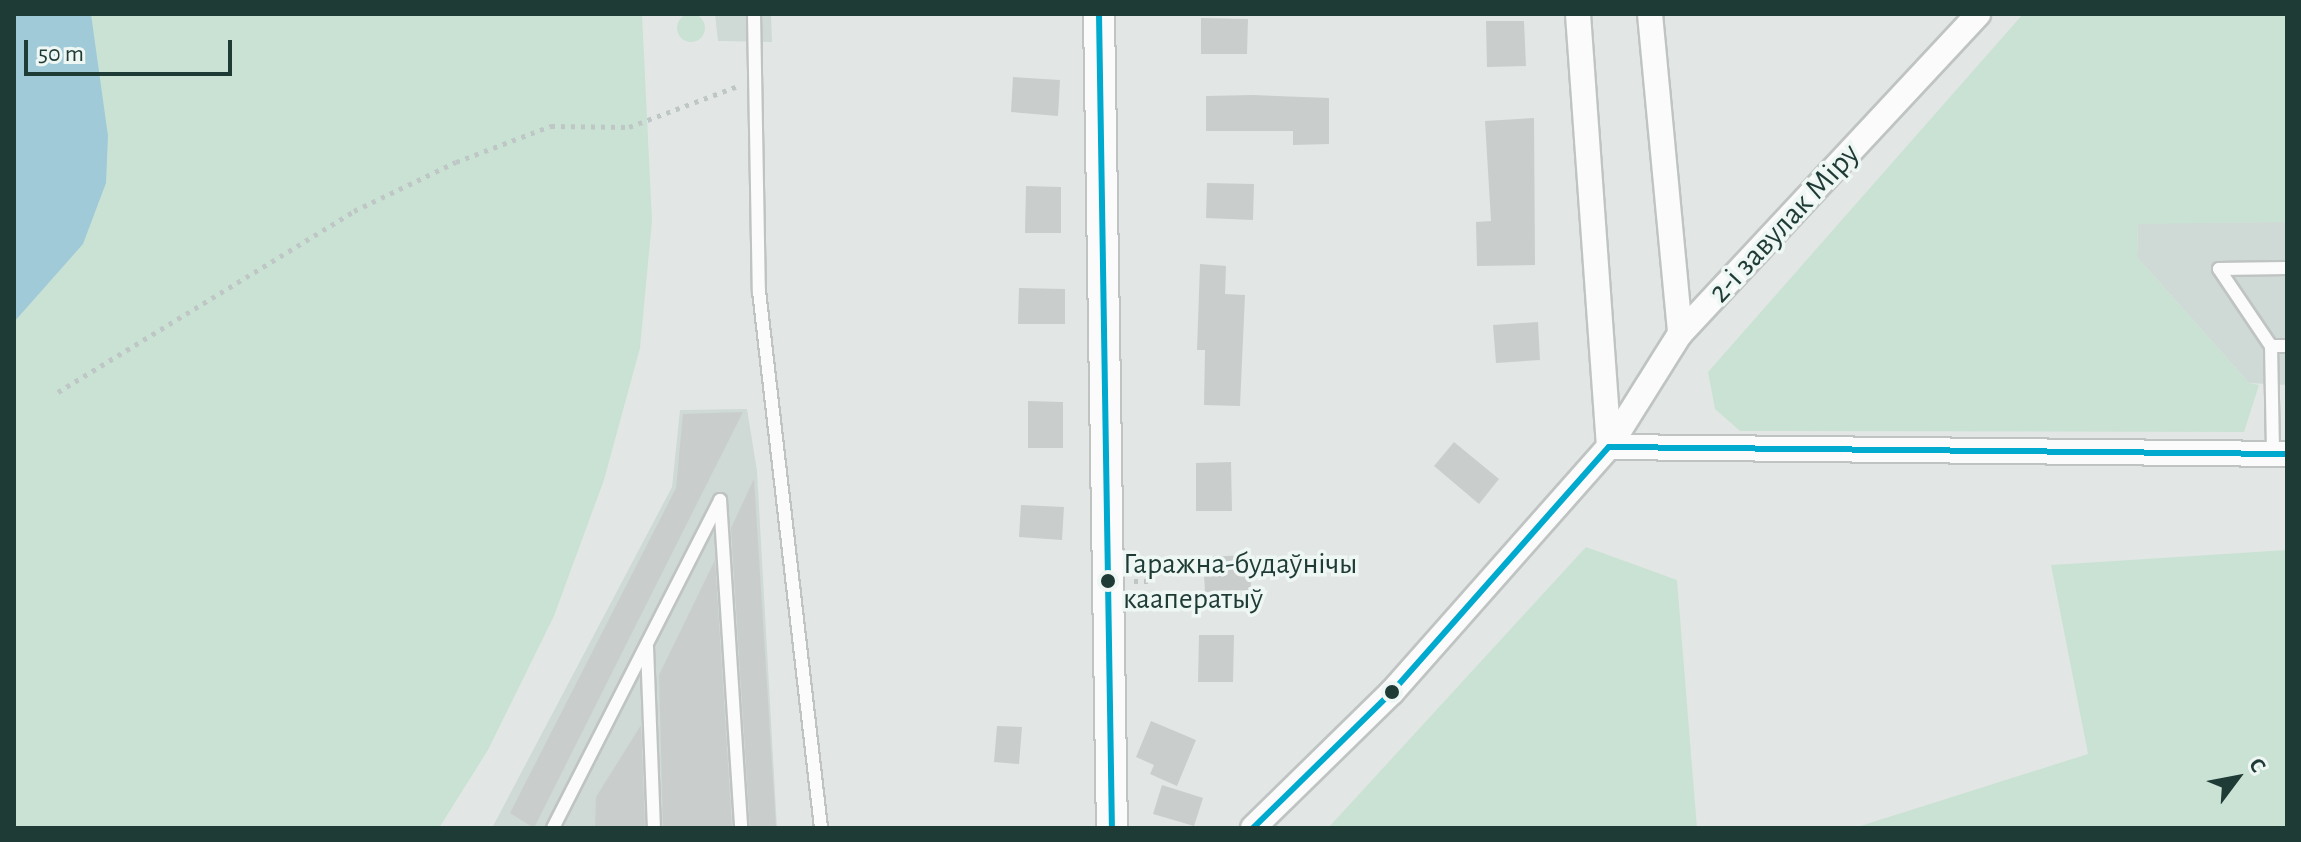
<!DOCTYPE html>
<meta charset="utf-8">
<style>
body{margin:0}
#map{position:relative;width:2301px;height:842px;overflow:hidden;background:#e2e7e6;font-family:"Alegreya Sans",sans-serif}
div>[style]{position:absolute}
.built>*{inset:0;background:#cfd9d6}
.green>*{inset:0;background:#cae2d4}
.round{border-radius:50%}
.water>*{inset:0;background:#a0cad8}
.building>*{inset:0;background:#c9cecd}
.path>*{height:5px;margin-top:-2.5px;transform-origin:0;background:repeating-linear-gradient(90deg,#bfc7c6 0 4px,transparent 0 10px)}
.roads{filter:drop-shadow(2px 0 #bfc4c3) drop-shadow(-2px 0 #bfc4c3) drop-shadow(0 2px #bfc4c3) drop-shadow(0 -2px #bfc4c3)}
.service>*{height:12px;margin:-6px;padding:0 6px;transform-origin:6px;border-radius:6px;background:#fbfbfb}
.minor>*{height:24px;margin:-12px;padding:0 12px;transform-origin:12px;border-radius:12px;background:#fbfbfb}
.tertiary>*{height:30px;margin:-15px;padding:0 15px;transform-origin:15px;border-radius:15px;background:#fbfbfb}
.bus-1>*{height:6px;margin:-3px;padding:0 3px;transform-origin:3px;border-radius:3px;background:#00a9ce}
.dots>*{width:22px;height:22px;translate:-50% -50%;box-sizing:border-box;border:4px solid #eff7f4;border-radius:50%}
span{translate:-50% -50%;white-space:nowrap;text-align:center;line-height:1.15;-webkit-text-stroke:7px #eff7f4;paint-order:stroke}
.bus-label{font-size:30px;color:#1f3b36}
.left{translate:0 -50%;text-align:left}
.street-label{font-size:32px;color:#1f3b36}
.frame{position:absolute;inset:0;border:16px solid #1f3b36;pointer-events:none}
.north{position:absolute;left:2197px;top:738px;width:80px;height:80px;-webkit-text-stroke:6px #eff7f4;paint-order:stroke;rotate:58deg;font-size:22px;font-weight:700;line-height:32px;text-align:center;color:#1f3b36}
.north::after{content:'';display:block;margin:auto;width:28px;height:36px;background:#1f3b36;clip-path:polygon(50% 0,100% 100%,50% 72%,0 100%)}
.scale{position:absolute;left:24px;top:40px;width:208px;height:36px;box-sizing:border-box;border:4px solid #1f3b36;border-top:0;padding-left:10px;font-size:24px;line-height:28px;white-space:nowrap;color:#1f3b36;-webkit-text-stroke:6px #eff7f4;paint-order:stroke}
</style>
<div id="map">
<div class="built">
<i style="clip-path:polygon(715px 14px,771px 14px,772px 42px,718px 41px)"></i>
<i style="clip-path:polygon(2287px 222px,2287px 385px,2249px 383px,2137px 257px,2138px 223px)"></i>
<i style="clip-path:polygon(747px 409px,757px 471px,777px 828px,492px 828px,672px 487px,680px 410px)"></i>
</div>
<div class="green">
<i class="round" style="left:677px;top:14px;width:28px;height:28px"></i>
<i style="clip-path:polygon(14px 14px,642px 14px,652px 221px,640px 348px,604px 480px,554px 616px,488px 750px,439px 828px,14px 828px)"></i>
<i style="clip-path:polygon(2023px 14px,2287px 14px,2287px 222px,2138px 224px,2137px 257px,2249px 383px,2259px 385px,2244px 432px,1740px 431px,1715px 409px,1708px 372px)"></i>
<i style="clip-path:polygon(1586px 547px,1677px 580px,1697px 828px,1328px 828px)"></i>
<i style="clip-path:polygon(2287px 550px,2287px 828px,1854px 828px,2088px 754px,2051px 565px)"></i>
</div>
<div class="water">
<i style="clip-path:polygon(14px 14px,91px 14px,108px 136px,106px 183px,83px 244px,14px 322px)"></i>
</div>
<div class="building">
<i style="clip-path:polygon(1201px 18px,1248px 19px,1247px 54px,1201px 54px)"></i>
<i style="clip-path:polygon(1486px 21px,1524px 21px,1526px 66px,1487px 67px)"></i>
<i style="clip-path:polygon(1013px 77px,1060px 80px,1058px 116px,1011px 112px)"></i>
<i style="clip-path:polygon(1252px 95px,1329px 98px,1329px 144px,1293px 145px,1293px 131px,1206px 131px,1206px 96px)"></i>
<i style="clip-path:polygon(1534px 118px,1535px 265px,1477px 266px,1476px 222px,1491px 221px,1485px 121px)"></i>
<i style="clip-path:polygon(1207px 183px,1254px 184px,1253px 220px,1206px 218px)"></i>
<i style="clip-path:polygon(1026px 186px,1061px 187px,1061px 233px,1025px 233px)"></i>
<i style="clip-path:polygon(1200px 264px,1226px 266px,1225px 294px,1245px 295px,1240px 406px,1204px 405px,1205px 350px,1197px 350px)"></i>
<i style="clip-path:polygon(1019px 288px,1065px 289px,1065px 324px,1018px 324px)"></i>
<i style="clip-path:polygon(1538px 322px,1540px 360px,1496px 363px,1493px 325px)"></i>
<i style="clip-path:polygon(1028px 401px,1063px 402px,1063px 448px,1028px 448px)"></i>
<i style="clip-path:polygon(743px 412px,534px 828px,510px 813px,676px 488px,683px 414px)"></i>
<i style="clip-path:polygon(1454px 442px,1499px 479px,1479px 504px,1434px 466px)"></i>
<i style="clip-path:polygon(1231px 462px,1232px 511px,1196px 511px,1196px 463px)"></i>
<i style="clip-path:polygon(754px 479px,776px 828px,750px 828px,731px 528px)"></i>
<i style="clip-path:polygon(1021px 505px,1064px 507px,1062px 540px,1019px 537px)"></i>
<i style="clip-path:polygon(1250px 555px,1251px 590px,1205px 592px,1203px 557px)"></i>
<i style="clip-path:polygon(715px 560px,732px 828px,663px 828px,659px 675px)"></i>
<i style="clip-path:polygon(1199px 635px,1234px 635px,1233px 682px,1198px 682px)"></i>
<i style="clip-path:polygon(1151px 721px,1196px 740px,1177px 786px,1150px 774px,1154px 765px,1136px 757px)"></i>
<i style="clip-path:polygon(641px 725px,645px 828px,595px 828px,596px 797px)"></i>
<i style="clip-path:polygon(997px 726px,1022px 727px,1019px 764px,994px 762px)"></i>
<i style="clip-path:polygon(1162px 785px,1203px 798px,1194px 826px,1153px 814px)"></i>
</div>
<div class="path">
<i style="left:58px;top:392px;width:347px;rotate:-31.4deg"></i>
<i style="left:354px;top:211px;width:113px;rotate:-25.7deg"></i>
<i style="left:456px;top:162px;width:102px;rotate:-20.8deg"></i>
<i style="left:551px;top:126px;width:78px;rotate:0.7deg"></i>
<i style="left:629px;top:127px;width:116px;rotate:-20.6deg"></i>
<i style="left:1134px;top:581px;width:19px"></i>
</div>
<div class="roads">
<div class="service">
<i style="left:754px;top:14px;width:277px;rotate:89deg"></i>
<i style="left:759px;top:291px;width:541px;rotate:83.41deg"></i>
<i style="left:2287px;top:268px;width:68px;rotate:179.2deg"></i>
<i style="left:2219px;top:269px;width:93px;rotate:56deg"></i>
<i style="left:2271px;top:346px;width:16px"></i>
<i style="left:2271px;top:346px;width:108px;rotate:88.9deg"></i>
<i style="left:647px;top:647px;width:181px;rotate:87.8deg"></i>
<i style="left:553px;top:828px;width:368px;rotate:-63deg"></i>
<i style="left:720px;top:500px;width:329px;rotate:86.3deg"></i>
</div>
<div class="minor">
<i style="left:1578px;top:14px;width:434px;rotate:85.9deg"></i>
<i style="left:1650px;top:14px;width:321px;rotate:84.6deg"></i>
<i style="left:1609px;top:447px;width:678px;rotate:0.59deg"></i>
<i style="left:1253px;top:828px;width:194px;rotate:-44.4deg"></i>
<i style="left:1392px;top:692px;width:327px;rotate:-48.5deg"></i>
<i style="left:1609px;top:447px;width:133px;rotate:-57.9deg"></i>
<i style="left:1680px;top:334px;width:437px;rotate:-47deg"></i>
</div>
<div class="tertiary">
<i style="left:1099px;top:14px;width:814px;rotate:89.09deg"></i>
</div>
</div>
<div class="bus-1">
<i style="left:1099px;top:14px;width:814px;rotate:89.09deg"></i>
<i style="left:1253px;top:828px;width:194px;rotate:-44.4deg"></i>
<i style="left:1392px;top:692px;width:327px;rotate:-48.5deg"></i>
<i style="left:1609px;top:447px;width:678px;rotate:0.59deg"></i>
</div>
<div class="dots">
<i style="left:1108px;top:581px;background:#1f3b36"></i>
<i style="left:1392px;top:692px;background:#1f3b36"></i>
</div>
<div class="bus-label">
<span class="left" style="left:1123px;top:581px">Гаражна-будаўнічы<br>кааператыў</span>
</div>
<div class="street-label">
<span style="left:1784px;top:223px;rotate:-47deg">2-і завулак Міру</span>
</div>
<div class="frame"></div>
<div class="north">С</div>
<div class="scale">50 m</div>
</div>
